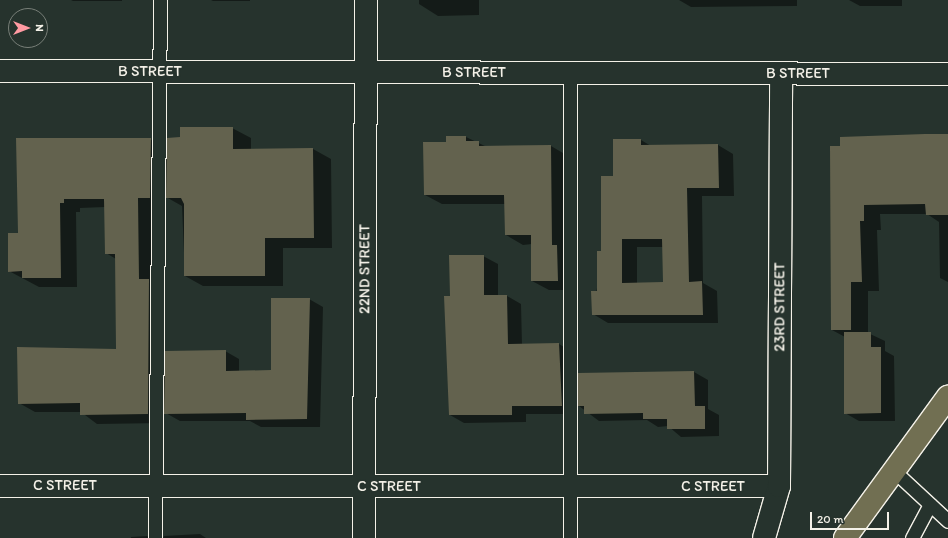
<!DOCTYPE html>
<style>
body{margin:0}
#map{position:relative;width:948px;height:538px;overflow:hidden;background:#26332d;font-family:Itim,sans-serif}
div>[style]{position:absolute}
.shadow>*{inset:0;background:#0007}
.building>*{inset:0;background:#63624e}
.roads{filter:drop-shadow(1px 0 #f4f1e8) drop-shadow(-1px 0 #f4f1e8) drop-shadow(0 1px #f4f1e8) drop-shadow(0 -1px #f4f1e8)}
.service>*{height:13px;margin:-6.5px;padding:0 6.5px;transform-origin:6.5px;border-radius:6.5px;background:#26332d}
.minor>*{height:22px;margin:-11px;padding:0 11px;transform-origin:11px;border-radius:11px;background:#26332d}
.primary>*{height:22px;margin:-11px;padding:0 11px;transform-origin:11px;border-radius:11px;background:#716f52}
span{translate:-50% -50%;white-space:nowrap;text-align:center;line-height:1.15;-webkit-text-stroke:3.5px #26332d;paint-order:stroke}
.street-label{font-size:15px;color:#f4f1e8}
.north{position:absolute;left:8px;top:8px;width:40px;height:40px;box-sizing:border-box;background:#26332d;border:1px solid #787f78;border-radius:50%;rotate:90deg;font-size:11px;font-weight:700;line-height:16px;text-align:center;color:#f4f1e8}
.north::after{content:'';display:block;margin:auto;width:14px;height:18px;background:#ff9aa2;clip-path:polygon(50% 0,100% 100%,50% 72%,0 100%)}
.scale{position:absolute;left:810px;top:512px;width:79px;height:18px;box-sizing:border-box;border:2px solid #f4f1e8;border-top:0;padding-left:5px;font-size:12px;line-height:14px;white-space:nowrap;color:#f4f1e8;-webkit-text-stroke:3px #26332d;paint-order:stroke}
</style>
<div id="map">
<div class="shadow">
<i style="clip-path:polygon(71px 0,122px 0,122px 1px,73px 1px)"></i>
<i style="clip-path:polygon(211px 0,250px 0,250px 1px,213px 1px)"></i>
<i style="clip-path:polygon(419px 0,479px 0,479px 15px,438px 16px,419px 4px)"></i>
<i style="clip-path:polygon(679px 0,797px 0,797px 6px,691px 7px)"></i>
<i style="clip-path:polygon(849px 0,902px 0,902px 6px,860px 6px)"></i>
<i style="clip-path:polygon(232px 128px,251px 138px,251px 150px,313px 149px,331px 159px,332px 248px,283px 248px,283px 286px,203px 286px,185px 276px,182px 206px,166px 197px,166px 207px,153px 207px,155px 284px,165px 290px,165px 352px,225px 351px,239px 359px,239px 371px,272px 371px,309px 299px,323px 307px,320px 427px,261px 427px,250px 421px,180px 421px,164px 412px,164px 423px,97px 424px,81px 412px,35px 412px,19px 403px,117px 351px,116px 259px,106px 253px,105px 207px,80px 208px,80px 212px,76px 212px,77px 287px,39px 287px,9px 271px,19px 234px,17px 139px,150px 139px,168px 149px,181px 138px)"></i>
<i style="clip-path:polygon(948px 135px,948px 282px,940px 278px,939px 222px,927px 214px,880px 214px,881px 230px,877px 230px,879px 291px,868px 291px,868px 333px,885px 341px,885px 351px,894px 356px,895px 421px,859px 421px,845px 413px,845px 337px,832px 330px,841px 146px)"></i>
<i style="clip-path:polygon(466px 137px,487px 147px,551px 146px,568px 156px,574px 290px,549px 290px,532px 281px,532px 244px,523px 245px,506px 235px,506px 204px,442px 204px,425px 195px,447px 143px)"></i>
<i style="clip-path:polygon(evenodd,614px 140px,641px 140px,651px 146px,718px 145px,733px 154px,734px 196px,702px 196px,703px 283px,717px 291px,718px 323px,608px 323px,593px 314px,614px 177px,614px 140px,637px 247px,664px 247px,664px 283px,637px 283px,637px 247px)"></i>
<i style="clip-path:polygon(483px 256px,498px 264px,498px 296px,507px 296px,521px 304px,522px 345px,559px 344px,574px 353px,576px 414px,526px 414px,526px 422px,464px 423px,450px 415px,451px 297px)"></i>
<i style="clip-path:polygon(694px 372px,708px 380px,708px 409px,719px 415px,719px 436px,681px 437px,668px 426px,658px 427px,647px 420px,599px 421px,579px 406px)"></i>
<i style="clip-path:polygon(200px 534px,206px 538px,163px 538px,164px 536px)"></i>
<i style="clip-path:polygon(147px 536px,150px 538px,131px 538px,131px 537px)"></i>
</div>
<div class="building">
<i style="clip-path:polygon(180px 127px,233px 127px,233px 149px,313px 148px,314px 238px,265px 238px,265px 276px,184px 276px,184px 204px,181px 198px,166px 198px,167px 138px,180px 137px)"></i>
<i style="clip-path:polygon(925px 134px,948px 134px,948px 215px,926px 215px,925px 204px,864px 205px,864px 221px,860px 221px,862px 282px,851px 282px,851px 330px,831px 330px,830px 146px,840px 146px,840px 137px)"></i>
<i style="clip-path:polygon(446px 136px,466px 136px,466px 141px,479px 141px,479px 146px,551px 145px,552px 245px,557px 245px,558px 281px,531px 281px,531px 235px,505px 235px,504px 195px,424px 195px,423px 142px,446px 142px)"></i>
<i style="clip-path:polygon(16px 138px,151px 138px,150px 198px,138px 198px,139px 279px,149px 279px,148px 414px,80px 415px,80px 403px,18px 404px,17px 347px,116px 349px,115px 254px,105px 254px,104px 199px,64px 199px,64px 203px,60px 203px,61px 278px,22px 278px,22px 271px,8px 272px,8px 233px,18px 233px)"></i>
<i style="clip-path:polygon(evenodd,613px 139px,641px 139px,641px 145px,718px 144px,719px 188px,687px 188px,689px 282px,702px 281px,703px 315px,592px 315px,591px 291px,597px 291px,597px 251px,601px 251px,601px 176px,613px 176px,613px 139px,622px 239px,662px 239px,663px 282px,622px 283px,622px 239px)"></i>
<i style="clip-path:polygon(449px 255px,484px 255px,484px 295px,507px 295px,508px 344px,559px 343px,562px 406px,512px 406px,512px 415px,449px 415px,444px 296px,450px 296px)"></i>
<i style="clip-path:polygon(271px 298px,310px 298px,307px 419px,246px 420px,246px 413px,164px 414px,165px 351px,226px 350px,226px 371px,271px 370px)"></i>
<i style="clip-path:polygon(844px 332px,871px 332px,871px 347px,881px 347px,881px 413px,844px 414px)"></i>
<i style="clip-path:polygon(694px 371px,695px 406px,705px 406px,705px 429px,667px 429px,667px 419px,643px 419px,643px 413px,584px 414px,584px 406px,578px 406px,578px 373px)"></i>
</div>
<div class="roads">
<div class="service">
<i style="left:570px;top:74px;width:464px;rotate:90deg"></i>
<i style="left:893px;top:470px;width:75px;rotate:42.8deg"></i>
<i style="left:155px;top:538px;width:538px;rotate:-89.47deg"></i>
<i style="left:912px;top:538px;width:38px;rotate:-62deg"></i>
</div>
<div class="minor">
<i style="left:0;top:71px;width:948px;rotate:0.18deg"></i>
<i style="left:0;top:486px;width:779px"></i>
<i style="left:364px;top:538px;width:538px;rotate:-89.79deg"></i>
<i style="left:764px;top:538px;width:54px;rotate:-73.9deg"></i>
<i style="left:779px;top:486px;width:412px;rotate:-89.7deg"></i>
</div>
<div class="primary">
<i style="left:845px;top:538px;width:175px;rotate:-53.9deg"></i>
</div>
</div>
<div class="street-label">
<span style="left:150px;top:72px">B STREET</span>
<span style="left:474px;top:73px">B STREET</span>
<span style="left:798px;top:74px">B STREET</span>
<span style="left:365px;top:269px;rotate:-90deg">22ND STREET</span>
<span style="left:780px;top:307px;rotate:-90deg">23RD STREET</span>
<span style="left:65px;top:486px">C STREET</span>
<span style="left:389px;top:487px">C STREET</span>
<span style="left:713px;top:487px">C STREET</span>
</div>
<div class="north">N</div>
<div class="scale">20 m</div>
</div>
